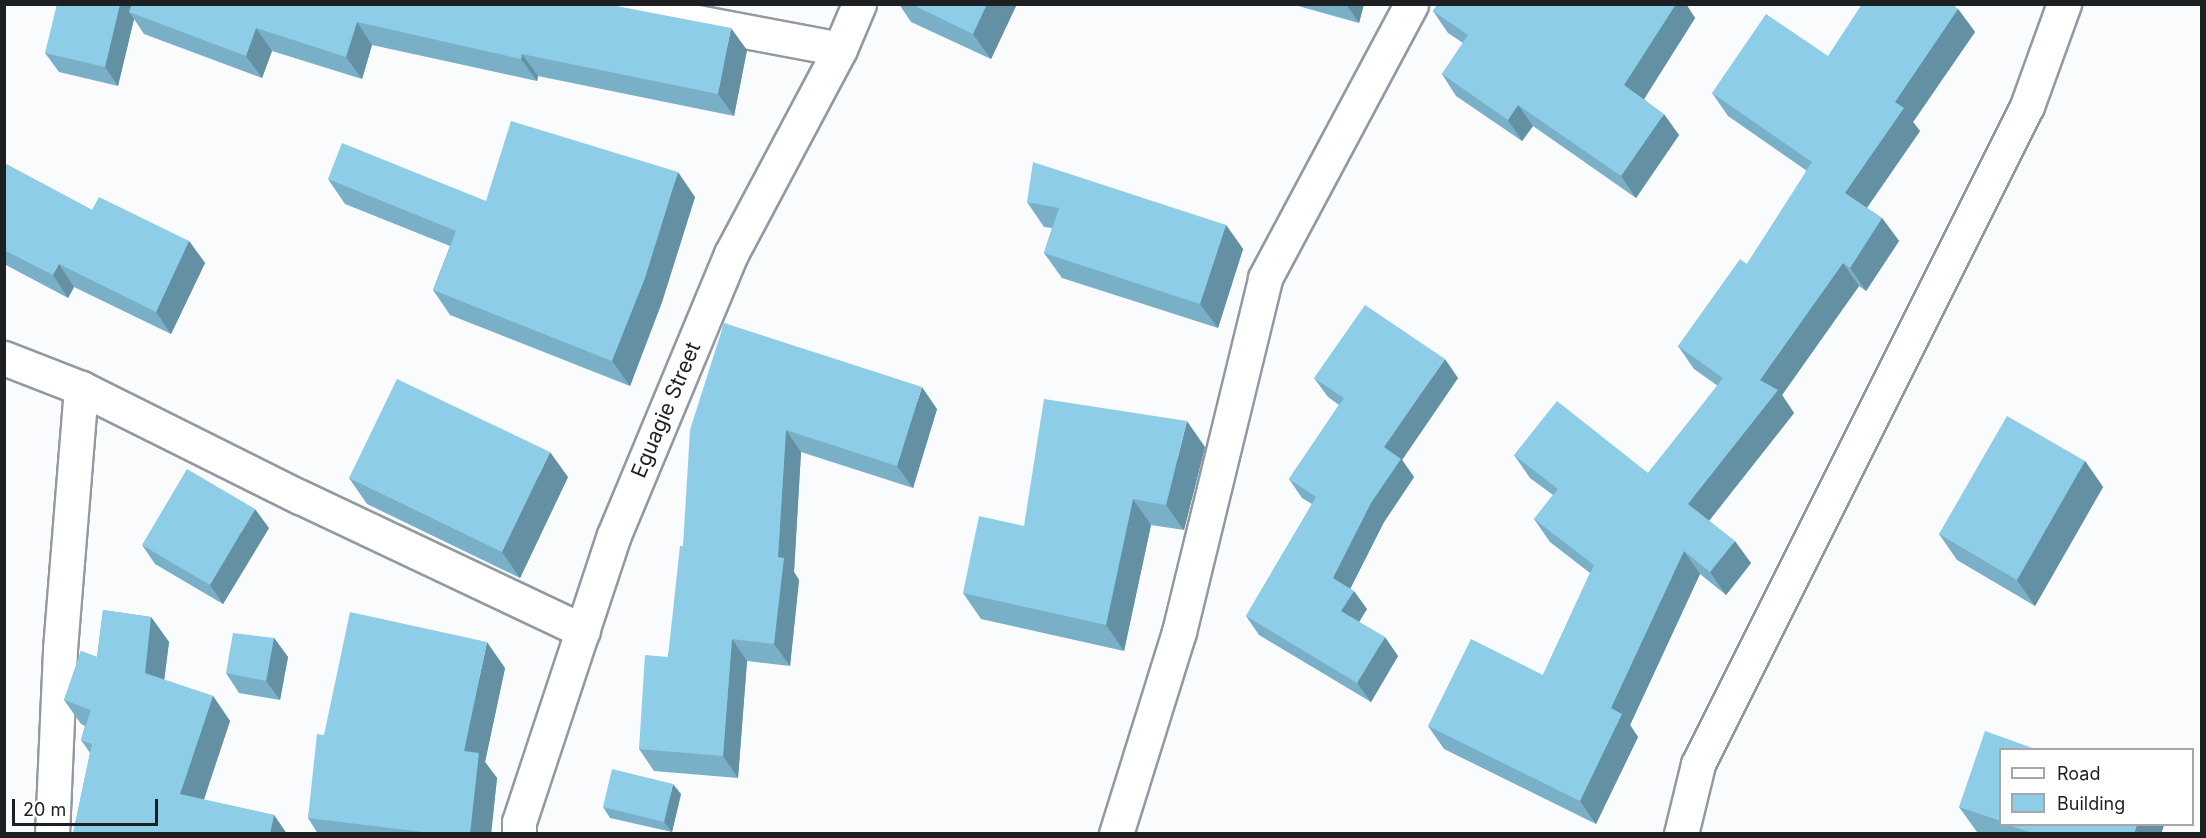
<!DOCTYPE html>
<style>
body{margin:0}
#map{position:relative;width:2206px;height:838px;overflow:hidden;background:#f9fbfd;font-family:Inter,sans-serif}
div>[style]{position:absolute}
.roads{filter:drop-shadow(2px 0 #9199a1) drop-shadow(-2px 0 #9199a1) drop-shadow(0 2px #9199a1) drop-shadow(0 -2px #9199a1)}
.street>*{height:33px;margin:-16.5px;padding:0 16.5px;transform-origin:16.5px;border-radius:16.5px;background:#fff}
.wall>*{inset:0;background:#7ab0c7}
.shaded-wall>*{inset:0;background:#6390a2}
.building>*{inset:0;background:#8ecde7}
span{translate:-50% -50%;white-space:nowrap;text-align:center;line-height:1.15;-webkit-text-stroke:4.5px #fff;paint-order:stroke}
.street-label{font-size:21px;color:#1d2023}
.frame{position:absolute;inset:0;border:6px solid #1d2023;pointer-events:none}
.legend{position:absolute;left:1999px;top:748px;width:195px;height:78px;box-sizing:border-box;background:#fff;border:2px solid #a5a6a7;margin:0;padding:8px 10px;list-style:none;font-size:18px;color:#1d2023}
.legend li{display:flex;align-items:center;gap:12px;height:30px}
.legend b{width:30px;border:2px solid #a5a6a7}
.scale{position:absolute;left:12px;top:799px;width:146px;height:27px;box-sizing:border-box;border:3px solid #1d2023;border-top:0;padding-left:8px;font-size:18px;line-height:21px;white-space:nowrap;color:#1d2023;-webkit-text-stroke:4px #fff;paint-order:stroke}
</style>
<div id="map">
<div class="roads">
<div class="street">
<i style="left:602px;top:4px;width:242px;rotate:10.7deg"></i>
<i style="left:4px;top:358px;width:83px;rotate:21.3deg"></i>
<i style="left:81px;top:388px;width:245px;rotate:26.5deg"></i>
<i style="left:300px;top:497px;width:313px;rotate:25.3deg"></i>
<i style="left:52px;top:834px;width:185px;rotate:-87.5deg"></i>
<i style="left:60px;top:649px;width:262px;rotate:-85.4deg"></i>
<i style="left:519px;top:834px;width:12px;rotate:-90deg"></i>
<i style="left:519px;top:822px;width:302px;rotate:-71.7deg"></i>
<i style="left:614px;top:535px;width:304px;rotate:-67.4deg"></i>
<i style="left:731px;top:254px;width:232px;rotate:-62deg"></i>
<i style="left:840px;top:49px;width:49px;rotate:-67.1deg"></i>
<i style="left:1116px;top:834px;width:212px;rotate:-72.7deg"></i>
<i style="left:1179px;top:632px;width:364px;rotate:-76.3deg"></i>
<i style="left:1265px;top:278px;width:310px;rotate:-61.9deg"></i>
<i style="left:1681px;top:834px;width:72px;rotate:-76.3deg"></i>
<i style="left:1698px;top:764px;width:736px;rotate:-63.43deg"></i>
<i style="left:2027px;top:106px;width:109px;rotate:-70.1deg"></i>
</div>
</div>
<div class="wall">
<i style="clip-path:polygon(120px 4px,747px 50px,734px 116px,538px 76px,537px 81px,372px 45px,362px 79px,272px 51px,262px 78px,144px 34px,134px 19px,118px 86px,59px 72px,45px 53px)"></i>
<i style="clip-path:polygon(899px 4px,1017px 4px,991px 59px,911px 22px)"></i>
<i style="clip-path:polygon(1291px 4px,1364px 4px,1359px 23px)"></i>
<i style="clip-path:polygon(1438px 4px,1686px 4px,1695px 18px,1644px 99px,1679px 135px,1636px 198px,1533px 126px,1522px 141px,1456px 96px,1442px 74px,1463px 43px,1448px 33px,1433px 11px)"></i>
<i style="clip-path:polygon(1958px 9px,1975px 32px,1913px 122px,1920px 131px,1867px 208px,1882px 218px,1899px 241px,1866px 291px,1859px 286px,1782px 395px,1794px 413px,1709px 521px,1751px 563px,1726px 595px,1700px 574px,1630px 725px,1638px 737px,1596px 824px,1444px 749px,1428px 726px,1543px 675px,1590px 573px,1550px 542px,1534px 519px,1553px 495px,1530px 478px,1514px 455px,1648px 473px,1718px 386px,1694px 369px,1678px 346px,1747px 264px,1807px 171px,1728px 116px,1712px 93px,1828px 56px)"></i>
<i style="clip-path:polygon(4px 163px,92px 210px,189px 241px,205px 263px,171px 334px,74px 287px,68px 298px,4px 264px)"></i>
<i style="clip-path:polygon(328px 179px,486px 201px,695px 197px,662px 302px,630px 386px,450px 315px,433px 290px,450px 246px,345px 204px)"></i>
<i style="clip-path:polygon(1027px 202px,1226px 225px,1243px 249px,1218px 328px,1062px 278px,1044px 253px,1052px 228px,1044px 227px)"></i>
<i style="clip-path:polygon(724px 323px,937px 409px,913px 488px,801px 452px,794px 572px,799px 580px,790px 666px,747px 661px,738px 778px,654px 771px,639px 749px,668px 657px,683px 546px)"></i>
<i style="clip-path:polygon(1314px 378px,1458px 378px,1402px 460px,1414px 477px,1384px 522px,1350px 589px,1367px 609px,1359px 622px,1398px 656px,1371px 702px,1259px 635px,1246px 616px,1312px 504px,1302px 498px,1289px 479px,1339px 405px,1328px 397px)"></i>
<i style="clip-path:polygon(1205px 447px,1184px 530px,1151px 525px,1124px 651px,981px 619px,963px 593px,1024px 526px)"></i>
<i style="clip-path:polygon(2085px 461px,2103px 487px,2035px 606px,1957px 560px,1939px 534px)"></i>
<i style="clip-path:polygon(568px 477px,520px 578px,367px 504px,349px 478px)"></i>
<i style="clip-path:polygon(269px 528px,223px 604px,155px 564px,142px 545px)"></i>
<i style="clip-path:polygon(103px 610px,151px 617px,169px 642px,164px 680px,213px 696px,230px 721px,204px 800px,274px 815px,287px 834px,73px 834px,90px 753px,81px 740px,85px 726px,81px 724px,64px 700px,81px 651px,97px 657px)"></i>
<i style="clip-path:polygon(274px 638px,288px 657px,280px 700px,239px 693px,226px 673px)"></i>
<i style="clip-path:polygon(505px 668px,485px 762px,497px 778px,491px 834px,318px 834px,308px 818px,324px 735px)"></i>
<i style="clip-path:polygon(2001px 750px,2001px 825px,2164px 825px,2161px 834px,1980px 834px,1977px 832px,1959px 807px)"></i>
<i style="clip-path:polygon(681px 794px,672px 832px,610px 818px,603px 807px)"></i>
</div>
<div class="shaded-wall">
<i style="clip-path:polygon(120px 4px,132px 4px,129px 12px,134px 19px,118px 86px,105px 67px)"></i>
<i style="clip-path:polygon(987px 4px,1017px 4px,991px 59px,973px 34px)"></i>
<i style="clip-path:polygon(1346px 4px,1364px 4px,1359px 23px)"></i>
<i style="clip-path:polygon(1676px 4px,1686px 4px,1695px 18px,1639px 107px,1624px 85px)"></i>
<i style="clip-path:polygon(1958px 9px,1975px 32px,1913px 122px,1920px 131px,1861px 216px,1845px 193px,1895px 102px)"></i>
<i style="clip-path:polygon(357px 22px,372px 45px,362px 79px,346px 57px)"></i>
<i style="clip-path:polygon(256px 28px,272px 51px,262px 78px,246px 56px)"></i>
<i style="clip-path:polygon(731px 28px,747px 50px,734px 116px,718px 94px)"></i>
<i style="clip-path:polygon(522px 54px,538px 76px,537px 81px,521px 59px)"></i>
<i style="clip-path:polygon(1518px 105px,1533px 126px,1522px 141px,1508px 120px)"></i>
<i style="clip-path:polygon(1664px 114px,1679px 135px,1636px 198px,1621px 176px)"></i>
<i style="clip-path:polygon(678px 172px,695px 197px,662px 302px,630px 386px,612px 361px)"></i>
<i style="clip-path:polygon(1882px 218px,1899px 241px,1866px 291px,1850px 268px)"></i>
<i style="clip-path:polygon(1226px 225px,1243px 249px,1218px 328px,1200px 304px)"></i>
<i style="clip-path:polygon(189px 241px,205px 263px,171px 334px,156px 312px)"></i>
<i style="clip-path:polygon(1843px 263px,1859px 286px,1782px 395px,1794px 413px,1704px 527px,1688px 504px,1760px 380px)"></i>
<i style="clip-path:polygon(59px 264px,74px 287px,68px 298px,53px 275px)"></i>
<i style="clip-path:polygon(1445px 359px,1458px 378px,1402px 460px,1414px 477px,1384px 522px,1346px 597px,1333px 578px,1384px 447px)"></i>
<i style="clip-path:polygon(922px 387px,937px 409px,913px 488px,897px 466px)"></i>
<i style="clip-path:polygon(1187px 421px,1205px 447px,1184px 530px,1166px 505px)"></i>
<i style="clip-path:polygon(786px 430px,801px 452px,794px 572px,799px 580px,790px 666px,774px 644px,778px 557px)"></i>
<i style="clip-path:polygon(550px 452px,568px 477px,520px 578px,502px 552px)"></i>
<i style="clip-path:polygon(2085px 461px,2103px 487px,2035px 606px,2017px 580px)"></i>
<i style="clip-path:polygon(1133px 499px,1151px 525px,1124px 651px,1106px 625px)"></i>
<i style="clip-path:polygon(255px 509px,269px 528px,223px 604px,210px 585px)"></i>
<i style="clip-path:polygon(1735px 541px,1751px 563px,1726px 595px,1710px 572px)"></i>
<i style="clip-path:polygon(1684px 551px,1700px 574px,1630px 725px,1638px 737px,1596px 824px,1580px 801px,1611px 708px)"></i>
<i style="clip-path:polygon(1354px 591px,1367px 609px,1354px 630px,1341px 611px)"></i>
<i style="clip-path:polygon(151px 617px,169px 642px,162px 698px,145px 673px)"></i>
<i style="clip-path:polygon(1385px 637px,1398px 656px,1371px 702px,1357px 683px)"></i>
<i style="clip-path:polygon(274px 638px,288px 657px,280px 700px,266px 681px)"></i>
<i style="clip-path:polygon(732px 639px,747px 661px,738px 778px,723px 756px)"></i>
<i style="clip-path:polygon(487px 642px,505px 668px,485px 762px,497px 778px,491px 834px,470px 834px,464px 751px)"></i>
<i style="clip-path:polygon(213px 696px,230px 721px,197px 819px,180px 794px)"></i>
<i style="clip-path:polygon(673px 784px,681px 794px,672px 832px,664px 822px)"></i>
<i style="clip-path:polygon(274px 815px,287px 834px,270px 834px)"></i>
<i style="clip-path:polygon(2137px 825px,2164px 825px,2161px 834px,2134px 834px)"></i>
</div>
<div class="building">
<i style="clip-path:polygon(57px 4px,120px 4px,105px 67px,45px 53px)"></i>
<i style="clip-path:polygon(132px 4px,606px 4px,731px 28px,718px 94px,522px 54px,521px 59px,357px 22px,346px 57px,256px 28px,246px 56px,129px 12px)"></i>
<i style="clip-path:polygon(911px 4px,987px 4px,973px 34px)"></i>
<i style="clip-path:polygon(1438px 4px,1676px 4px,1624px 85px,1664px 114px,1621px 176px,1518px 105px,1508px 120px,1442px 74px,1468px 35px,1433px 11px)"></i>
<i style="clip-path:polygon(1862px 4px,1952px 4px,1958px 9px,1895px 102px,1904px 108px,1845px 193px,1882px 218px,1850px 268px,1843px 263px,1760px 380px,1778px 390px,1688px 504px,1735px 541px,1710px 572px,1684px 551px,1611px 708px,1622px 714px,1580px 801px,1428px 726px,1471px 639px,1543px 675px,1594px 565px,1534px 519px,1558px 489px,1514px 455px,1557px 401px,1648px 473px,1723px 378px,1678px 346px,1740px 259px,1747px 264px,1812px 162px,1712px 93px,1766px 14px,1828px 56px)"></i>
<i style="clip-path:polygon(511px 121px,678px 172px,645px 278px,612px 361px,433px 290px,456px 231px,328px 179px,342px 143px,486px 201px)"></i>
<i style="clip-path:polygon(1033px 162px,1226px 225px,1200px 304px,1044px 253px,1059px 208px,1027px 202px)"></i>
<i style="clip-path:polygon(4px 163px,92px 210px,99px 197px,189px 241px,156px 312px,59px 264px,53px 275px,4px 250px)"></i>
<i style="clip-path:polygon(1365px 305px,1445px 359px,1384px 447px,1401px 459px,1371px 503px,1333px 578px,1354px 591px,1341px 611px,1385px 637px,1357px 683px,1246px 616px,1316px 497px,1289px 479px,1344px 398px,1314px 378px)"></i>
<i style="clip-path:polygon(724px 323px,922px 387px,897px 466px,786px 430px,778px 557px,784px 558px,774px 644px,732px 639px,723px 756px,639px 749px,645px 655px,668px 657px,680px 546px,683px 546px,690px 430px)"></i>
<i style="clip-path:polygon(397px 379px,550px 452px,502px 552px,349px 478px)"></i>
<i style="clip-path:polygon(1044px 399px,1187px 421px,1166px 505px,1133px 499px,1106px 625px,963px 593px,979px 516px,1024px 526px)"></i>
<i style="clip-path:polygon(2007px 416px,2085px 461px,2017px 580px,1939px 534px)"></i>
<i style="clip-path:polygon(187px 469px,255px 509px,210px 585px,142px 545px)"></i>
<i style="clip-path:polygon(103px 610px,151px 617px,145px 673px,213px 696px,180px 794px,274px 815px,270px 834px,73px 834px,92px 744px,81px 740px,91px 710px,64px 700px,81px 651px,97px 657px)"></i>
<i style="clip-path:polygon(350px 612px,487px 642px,464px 751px,479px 753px,470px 834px,439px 834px,308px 818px,317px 734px,324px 735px)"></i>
<i style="clip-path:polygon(233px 633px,274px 638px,266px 681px,226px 673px)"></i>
<i style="clip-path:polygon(1985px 731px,2038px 750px,2001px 750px,2001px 821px,1959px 807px)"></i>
<i style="clip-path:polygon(612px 769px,673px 784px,664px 822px,603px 807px)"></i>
<i style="clip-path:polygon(2009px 825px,2137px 825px,2134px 834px,2035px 834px)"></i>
</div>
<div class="street-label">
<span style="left:666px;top:410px;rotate:-67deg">Eguagie Street</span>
</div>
<div class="frame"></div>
<ul class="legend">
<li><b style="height:8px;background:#fff"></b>Road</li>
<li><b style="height:16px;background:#8ecde7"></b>Building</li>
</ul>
<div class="scale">20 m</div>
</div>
